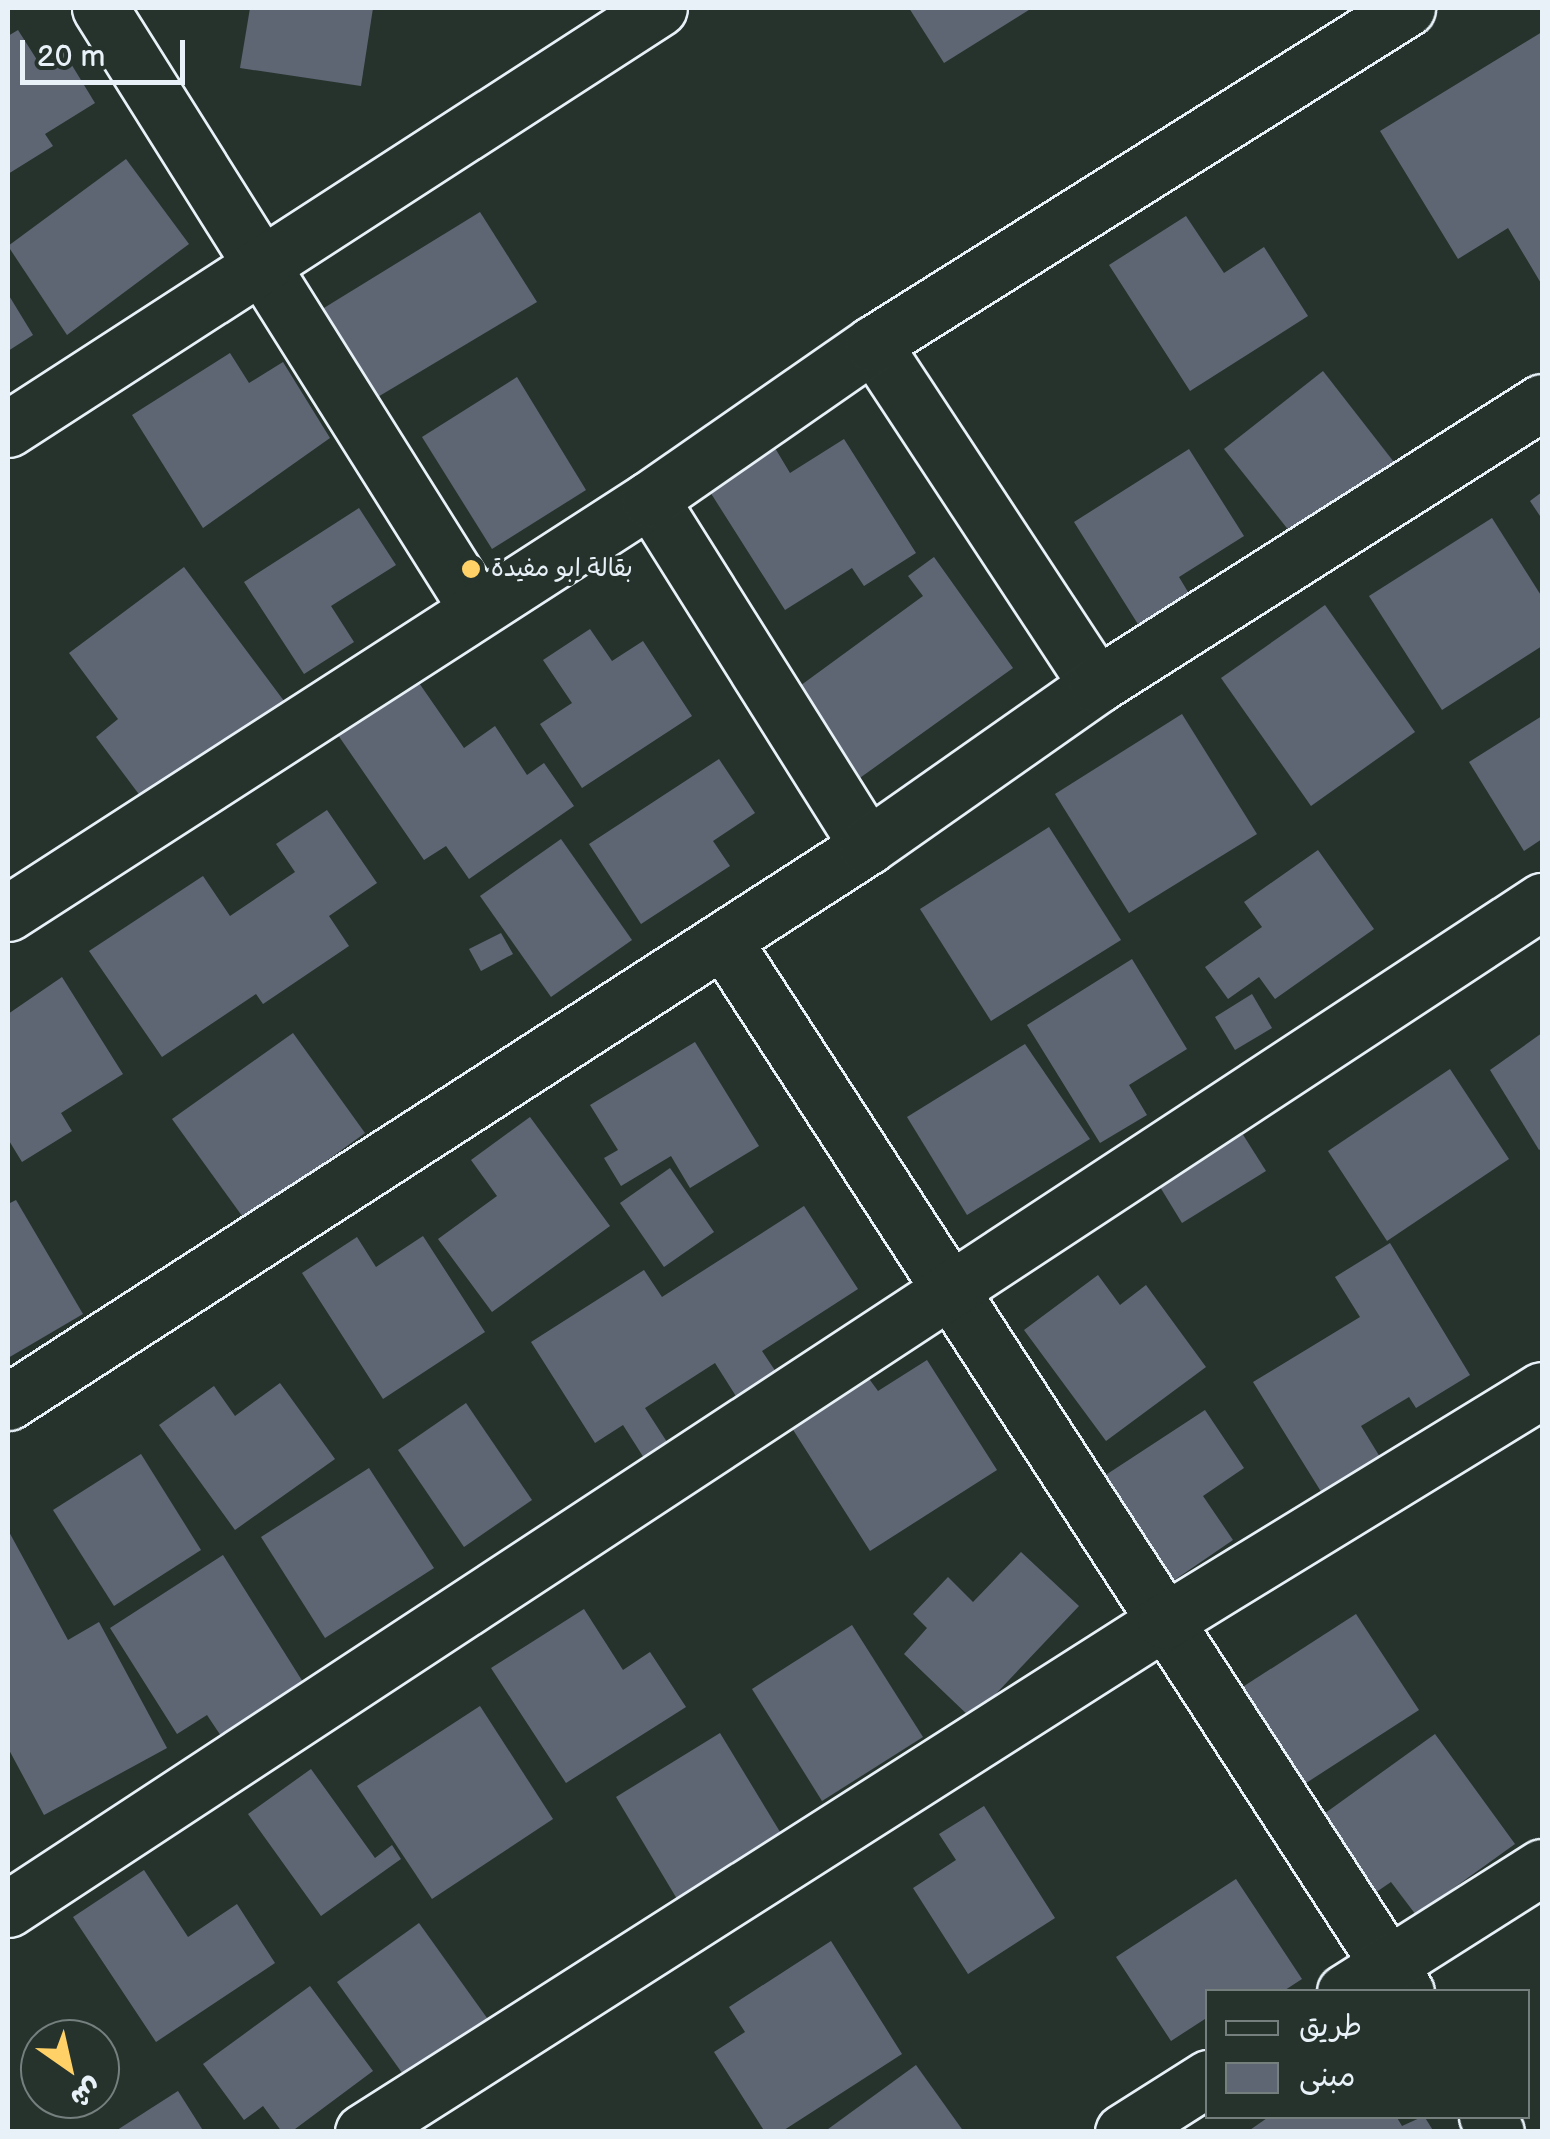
<!DOCTYPE html>
<meta charset="utf-8">
<style>
body{margin:0}
#map{position:relative;width:1550px;height:2139px;overflow:hidden;background:#26332d;font-family:"Balsamiq Sans","Playpen Sans Arabic",sans-serif}
div>[style]{position:absolute}
.building>*{inset:0;background:#5e6674}
.roads{filter:drop-shadow(2px 0 #e8f1f8) drop-shadow(-2px 0 #e8f1f8) drop-shadow(0 2px #e8f1f8) drop-shadow(0 -2px #e8f1f8)}
.street>*{height:55px;margin:-27.5px;padding:0 27.5px;transform-origin:27.5px;border-radius:27.5px;background:#26332d}
.dots>*{width:28px;height:28px;translate:-50% -50%;box-sizing:border-box;border:5px solid #26332d;border-radius:50%}
span{translate:-50% -50%;white-space:nowrap;text-align:center;line-height:1.15;-webkit-text-stroke:8px #26332d;paint-order:stroke}
.poi-label{font-size:25px;color:#e8f1f8}
.left{translate:0 -50%;text-align:left}
.frame{position:absolute;inset:0;border:10px solid #e8f1f8;pointer-events:none}
.legend{position:absolute;left:1205px;top:1989px;width:325px;height:130px;box-sizing:border-box;background:#26332d;border:2px solid #747f7e;margin:0;padding:12px 18px;list-style:none;font-size:30px;color:#e8f1f8}
.legend li{display:flex;align-items:center;gap:20px;height:50px}
.legend b{width:50px;border:2px solid #747f7e}
.north{position:absolute;left:20px;top:2019px;width:100px;height:100px;box-sizing:border-box;background:#26332d;border:2px solid #747f7e;border-radius:50%;rotate:146deg;font-size:28px;font-weight:700;line-height:40px;text-align:center;color:#e8f1f8}
.north::after{content:'';display:block;margin:auto;width:35px;height:45px;background:#ffd166;clip-path:polygon(50% 0,100% 100%,50% 72%,0 100%)}
.scale{position:absolute;left:20px;top:40px;width:165px;height:45px;box-sizing:border-box;border:5px solid #e8f1f8;border-top:0;padding-left:12px;font-size:30px;line-height:35px;white-space:nowrap;color:#e8f1f8;-webkit-text-stroke:8px #26332d;paint-order:stroke}
</style>
<div id="map">
<div class="building">
<i style="clip-path:polygon(250px 8px,373px 8px,361px 86px,240px 68px)"></i>
<i style="clip-path:polygon(909px 8px,1032px 8px,944px 63px)"></i>
<i style="clip-path:polygon(18px 30px,39px 63px,62px 49px,95px 103px,45px 134px,53px 146px,8px 174px,8px 36px)"></i>
<i style="clip-path:polygon(1542px 32px,1542px 285px,1508px 228px,1458px 259px,1380px 131px)"></i>
<i style="clip-path:polygon(126px 159px,189px 244px,67px 335px,8px 246px)"></i>
<i style="clip-path:polygon(480px 212px,537px 302px,361px 407px,306px 319px)"></i>
<i style="clip-path:polygon(1186px 216px,1224px 273px,1264px 247px,1308px 316px,1190px 391px,1109px 265px)"></i>
<i style="clip-path:polygon(8px 294px,33px 335px,8px 351px)"></i>
<i style="clip-path:polygon(230px 353px,249px 383px,283px 362px,330px 438px,203px 528px,132px 415px)"></i>
<i style="clip-path:polygon(1323px 371px,1397px 466px,1302px 547px,1224px 449px)"></i>
<i style="clip-path:polygon(517px 377px,586px 490px,492px 549px,422px 437px)"></i>
<i style="clip-path:polygon(844px 439px,916px 553px,864px 586px,852px 568px,785px 610px,705px 484px,772px 443px,790px 473px)"></i>
<i style="clip-path:polygon(1189px 449px,1244px 536px,1179px 577px,1191px 597px,1141px 629px,1074px 522px)"></i>
<i style="clip-path:polygon(1542px 492px,1542px 519px,1530px 501px)"></i>
<i style="clip-path:polygon(359px 508px,396px 565px,331px 606px,354px 642px,304px 674px,244px 582px)"></i>
<i style="clip-path:polygon(1492px 518px,1542px 597px,1542px 646px,1442px 710px,1369px 596px)"></i>
<i style="clip-path:polygon(934px 557px,1013px 668px,857px 780px,793px 691px,923px 596px,908px 576px)"></i>
<i style="clip-path:polygon(184px 567px,284px 701px,147px 805px,96px 737px,118px 719px,69px 653px)"></i>
<i style="clip-path:polygon(1325px 605px,1415px 732px,1311px 806px,1221px 678px)"></i>
<i style="clip-path:polygon(590px 629px,612px 661px,643px 641px,692px 716px,582px 788px,540px 724px,572px 703px,543px 660px)"></i>
<i style="clip-path:polygon(417px 680px,464px 748px,495px 726px,527px 775px,544px 763px,574px 806px,469px 879px,446px 846px,424px 860px,338px 735px)"></i>
<i style="clip-path:polygon(1182px 714px,1257px 834px,1129px 913px,1055px 794px)"></i>
<i style="clip-path:polygon(1542px 716px,1542px 839px,1524px 851px,1469px 762px)"></i>
<i style="clip-path:polygon(719px 759px,755px 813px,713px 841px,730px 866px,641px 924px,589px 844px)"></i>
<i style="clip-path:polygon(327px 810px,377px 883px,329px 916px,349px 946px,263px 1004px,256px 994px,162px 1057px,89px 951px,203px 876px,230px 916px,295px 872px,276px 844px)"></i>
<i style="clip-path:polygon(1049px 827px,1121px 940px,991px 1021px,920px 909px)"></i>
<i style="clip-path:polygon(561px 839px,632px 940px,551px 997px,480px 896px)"></i>
<i style="clip-path:polygon(1318px 850px,1374px 929px,1275px 999px,1259px 977px,1228px 999px,1205px 967px,1262px 927px,1244px 902px)"></i>
<i style="clip-path:polygon(501px 933px,513px 954px,481px 971px,469px 949px)"></i>
<i style="clip-path:polygon(1132px 959px,1187px 1049px,1129px 1085px,1147px 1115px,1100px 1143px,1027px 1025px)"></i>
<i style="clip-path:polygon(62px 977px,123px 1074px,61px 1113px,72px 1131px,22px 1162px,8px 1139px,8px 1014px)"></i>
<i style="clip-path:polygon(1252px 994px,1272px 1028px,1235px 1050px,1215px 1017px)"></i>
<i style="clip-path:polygon(293px 1033px,365px 1133px,245px 1220px,172px 1119px)"></i>
<i style="clip-path:polygon(1542px 1033px,1542px 1148px,1539px 1150px,1490px 1070px)"></i>
<i style="clip-path:polygon(695px 1042px,759px 1146px,690px 1188px,671px 1156px,621px 1186px,604px 1158px,618px 1150px,590px 1105px)"></i>
<i style="clip-path:polygon(1025px 1044px,1090px 1139px,967px 1215px,907px 1117px)"></i>
<i style="clip-path:polygon(1450px 1069px,1509px 1159px,1387px 1241px,1328px 1151px)"></i>
<i style="clip-path:polygon(530px 1117px,610px 1226px,492px 1312px,438px 1239px,497px 1196px,471px 1160px)"></i>
<i style="clip-path:polygon(1240px 1130px,1266px 1171px,1182px 1223px,1157px 1182px)"></i>
<i style="clip-path:polygon(670px 1168px,714px 1232px,664px 1267px,620px 1203px)"></i>
<i style="clip-path:polygon(16px 1200px,83px 1314px,8px 1358px,8px 1204px)"></i>
<i style="clip-path:polygon(804px 1206px,858px 1289px,762px 1351px,786px 1387px,746px 1412px,715px 1363px,645px 1408px,667px 1442px,644px 1458px,623px 1425px,595px 1443px,531px 1342px,644px 1270px,662px 1297px)"></i>
<i style="clip-path:polygon(423px 1236px,485px 1332px,383px 1399px,302px 1273px,357px 1237px,376px 1267px)"></i>
<i style="clip-path:polygon(1390px 1243px,1470px 1375px,1416px 1408px,1409px 1397px,1361px 1426px,1383px 1462px,1325px 1498px,1253px 1382px,1360px 1317px,1335px 1277px)"></i>
<i style="clip-path:polygon(1098px 1275px,1120px 1305px,1146px 1285px,1206px 1367px,1106px 1441px,1024px 1330px)"></i>
<i style="clip-path:polygon(927px 1360px,997px 1470px,870px 1551px,790px 1425px,867px 1376px,878px 1391px)"></i>
<i style="clip-path:polygon(280px 1383px,335px 1459px,235px 1530px,159px 1425px,214px 1386px,235px 1416px)"></i>
<i style="clip-path:polygon(466px 1403px,532px 1500px,464px 1547px,398px 1450px)"></i>
<i style="clip-path:polygon(1205px 1410px,1244px 1468px,1203px 1496px,1233px 1540px,1173px 1581px,1155px 1554px,1133px 1568px,1095px 1482px)"></i>
<i style="clip-path:polygon(141px 1454px,201px 1550px,114px 1606px,53px 1510px)"></i>
<i style="clip-path:polygon(369px 1468px,434px 1568px,325px 1638px,261px 1537px)"></i>
<i style="clip-path:polygon(8px 1530px,68px 1640px,99px 1622px,167px 1748px,44px 1815px,8px 1748px)"></i>
<i style="clip-path:polygon(1021px 1552px,1079px 1606px,972px 1719px,904px 1654px,927px 1628px,913px 1614px,948px 1577px,973px 1602px)"></i>
<i style="clip-path:polygon(223px 1555px,308px 1690px,225px 1742px,207px 1715px,177px 1734px,110px 1628px)"></i>
<i style="clip-path:polygon(584px 1609px,623px 1670px,650px 1652px,686px 1707px,566px 1783px,491px 1668px)"></i>
<i style="clip-path:polygon(1356px 1614px,1419px 1710px,1286px 1796px,1224px 1699px)"></i>
<i style="clip-path:polygon(852px 1625px,923px 1737px,822px 1801px,752px 1689px)"></i>
<i style="clip-path:polygon(480px 1706px,553px 1819px,432px 1899px,357px 1786px)"></i>
<i style="clip-path:polygon(720px 1733px,788px 1845px,683px 1909px,616px 1797px)"></i>
<i style="clip-path:polygon(1435px 1734px,1515px 1844px,1416px 1915px,1391px 1882px,1372px 1895px,1317px 1819px)"></i>
<i style="clip-path:polygon(311px 1769px,375px 1858px,392px 1845px,401px 1859px,321px 1916px,248px 1814px)"></i>
<i style="clip-path:polygon(984px 1806px,1055px 1918px,968px 1974px,913px 1888px,956px 1860px,939px 1834px)"></i>
<i style="clip-path:polygon(144px 1870px,188px 1937px,237px 1904px,275px 1963px,156px 2042px,73px 1917px)"></i>
<i style="clip-path:polygon(1236px 1879px,1302px 1979px,1282px 1992px,1208px 1992px,1208px 2017px,1171px 2041px,1116px 1957px)"></i>
<i style="clip-path:polygon(419px 1923px,487px 2018px,405px 2077px,337px 1982px)"></i>
<i style="clip-path:polygon(831px 1941px,902px 2054px,781px 2132px,765px 2132px,714px 2052px,745px 2032px,729px 2007px)"></i>
<i style="clip-path:polygon(310px 1986px,373px 2071px,291px 2132px,282px 2132px,263px 2106px,244px 2120px,203px 2064px)"></i>
<i style="clip-path:polygon(916px 2065px,964px 2132px,824px 2132px)"></i>
<i style="clip-path:polygon(178px 2091px,204px 2132px,114px 2132px)"></i>
<i style="clip-path:polygon(1270px 2116px,1396px 2116px,1402px 2126px,1424px 2116px,1434px 2132px,1247px 2132px)"></i>
</div>
<div class="roads">
<div class="street">
<i style="left:100px;top:8px;width:709px;rotate:57.9deg"></i>
<i style="left:873px;top:344px;width:408px;rotate:56.7deg"></i>
<i style="left:8px;top:429px;width:775px;rotate:-32.89deg"></i>
<i style="left:650px;top:499px;width:410px;rotate:57.9deg"></i>
<i style="left:8px;top:913px;width:764px;rotate:-32.82deg"></i>
<i style="left:650px;top:499px;width:272px;rotate:-34.8deg"></i>
<i style="left:873px;top:344px;width:631px;rotate:-32.18deg"></i>
<i style="left:723px;top:940px;width:1254px;rotate:57.01deg"></i>
<i style="left:8px;top:1402px;width:1024px;rotate:-32.88deg"></i>
<i style="left:868px;top:846px;width:280px;rotate:-35.1deg"></i>
<i style="left:1097px;top:685px;width:527px;rotate:-32.45deg"></i>
<i style="left:8px;top:1909px;width:1836px;rotate:-33.31deg"></i>
<i style="left:1345px;top:1992px;width:233px;rotate:-32.4deg"></i>
<i style="left:1487px;top:2116px;width:18px;rotate:61deg"></i>
<i style="left:363px;top:2132px;width:951px;rotate:-32.5deg"></i>
<i style="left:1165px;top:1621px;width:442px;rotate:-31.5deg"></i>
<i style="left:1123px;top:2132px;width:101px;rotate:-32.4deg"></i>
</div>
</div>
<div class="dots">
<i style="left:471px;top:569px;background:#ffd166"></i>
</div>
<div class="poi-label">
<span class="left" style="left:491px;top:569px">بقالة ابو مفيدة</span>
</div>
<div class="frame"></div>
<ul class="legend">
<li><b style="height:12px;background:#26332d"></b>طريق</li>
<li><b style="height:28px;background:#5e6674"></b>مبنى</li>
</ul>
<div class="north">ش</div>
<div class="scale">20 m</div>
</div>
